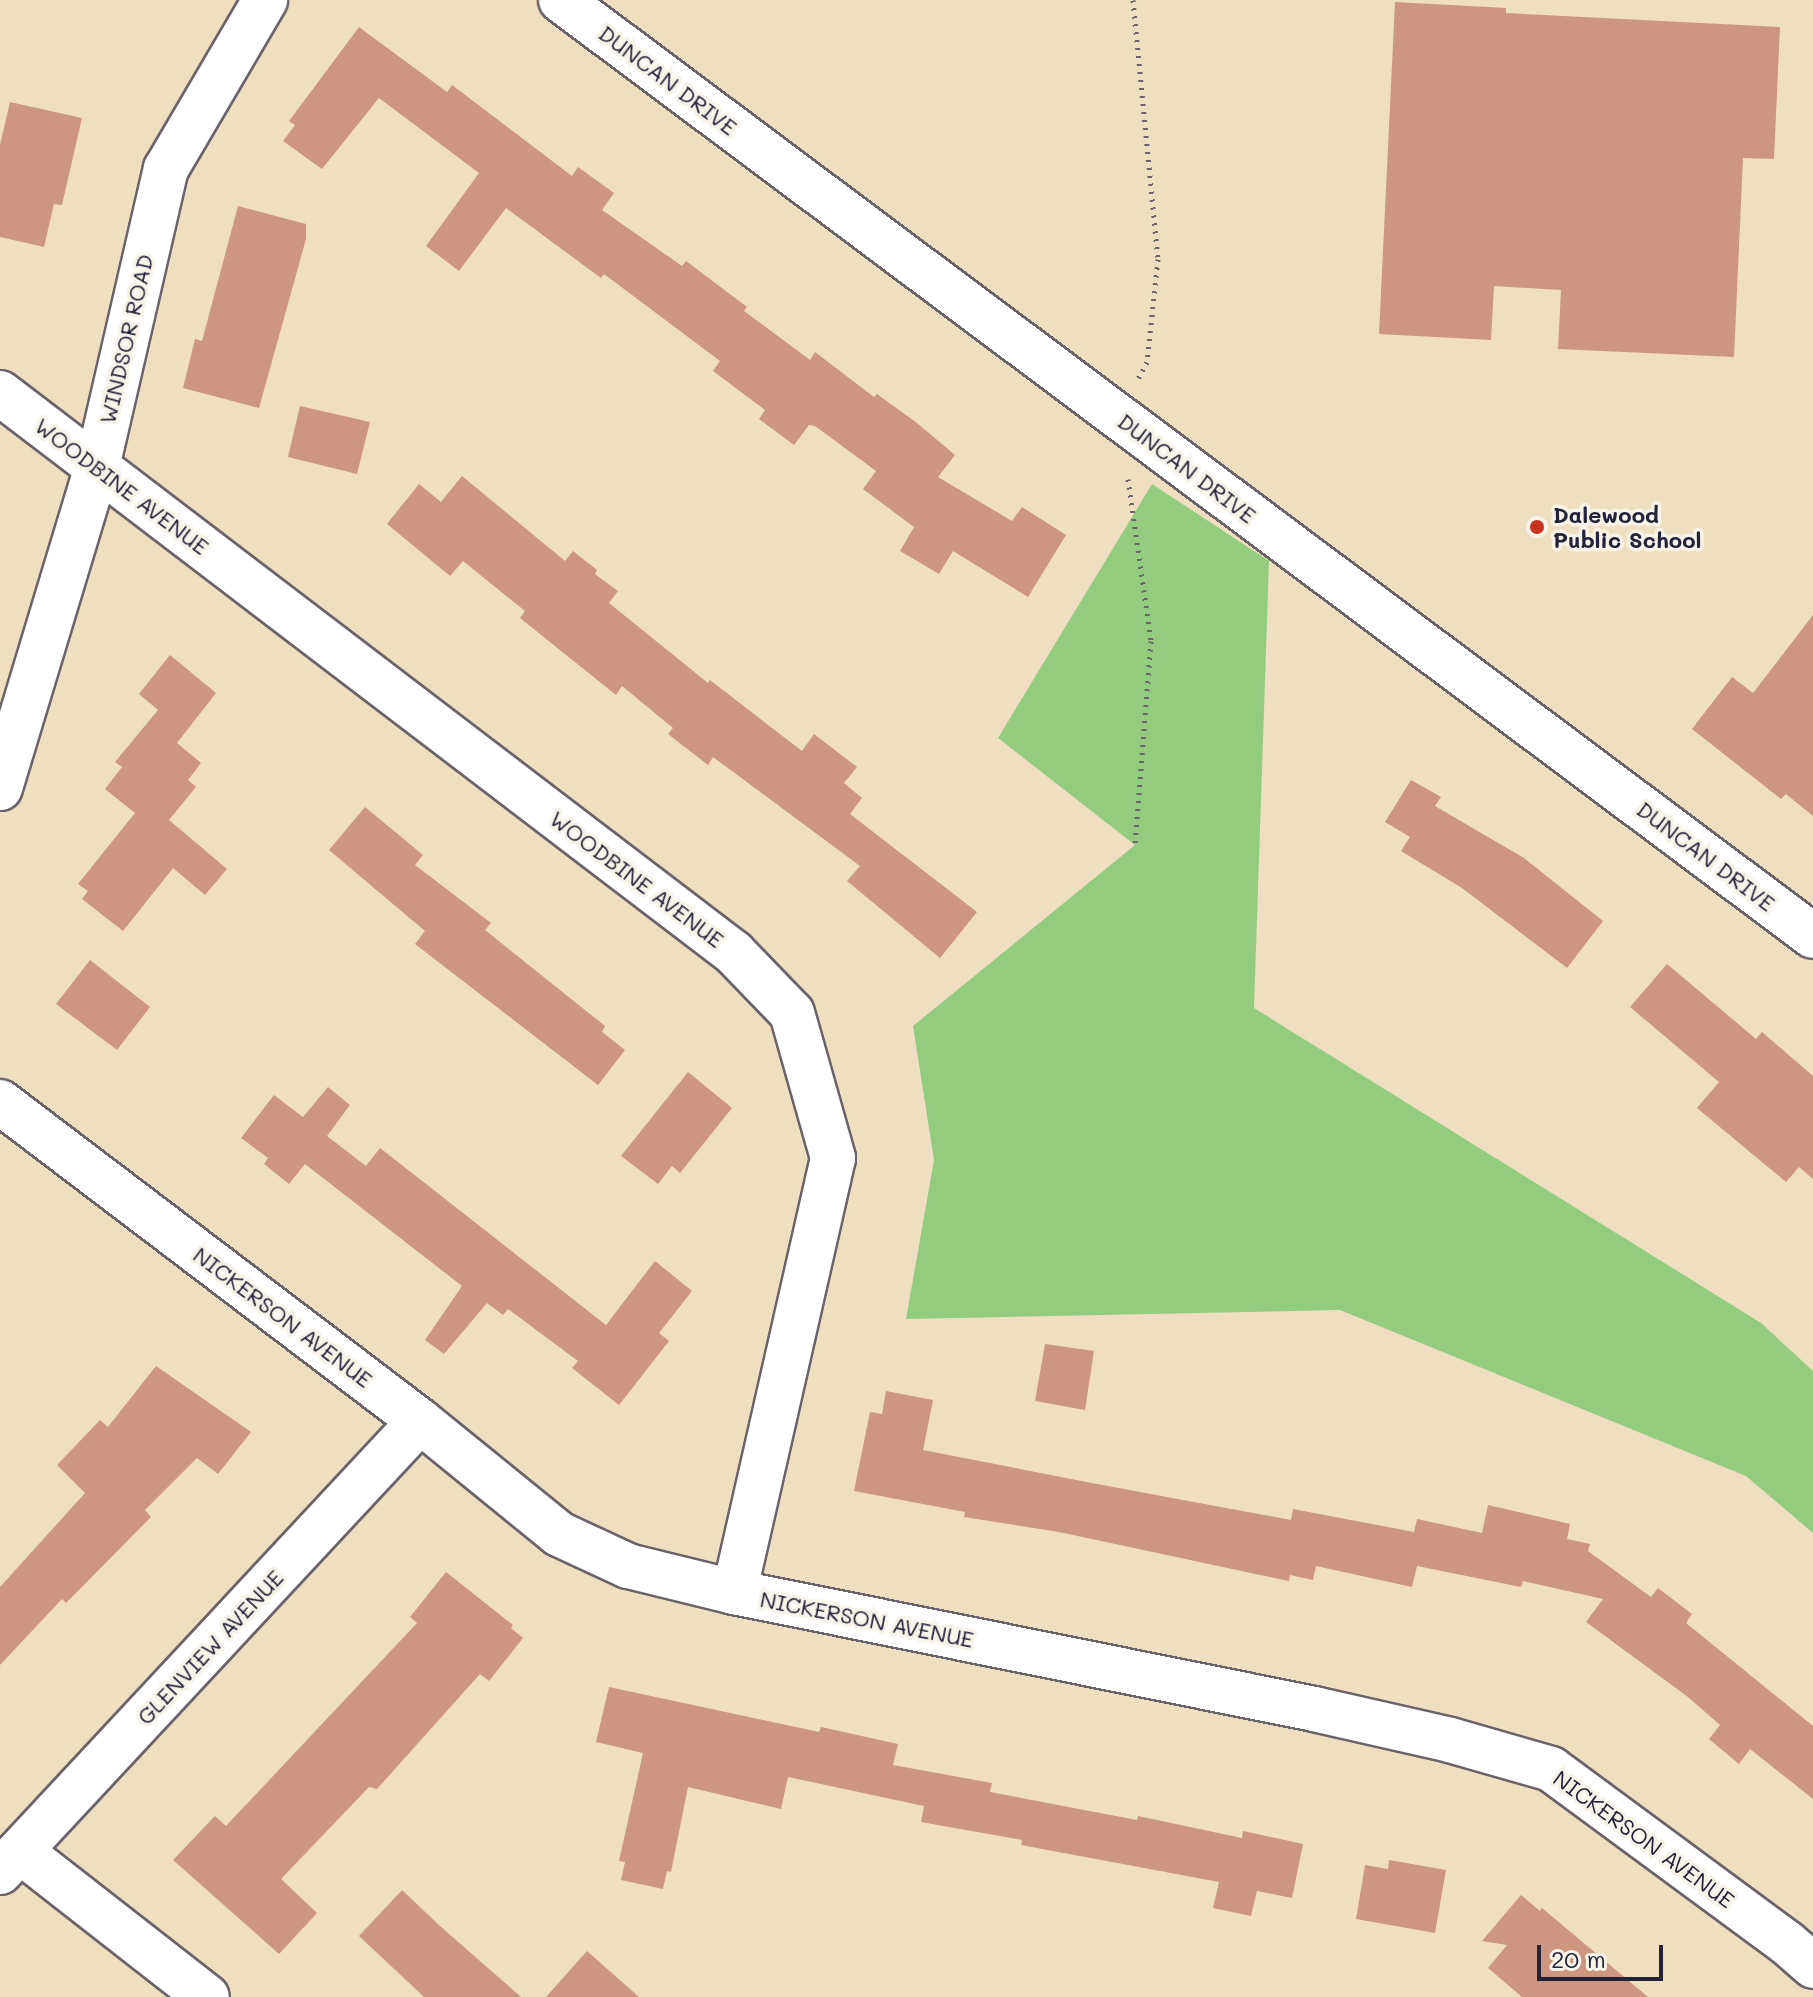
<!DOCTYPE html>
<style>
body{margin:0}
#map{position:relative;width:1813px;height:1997px;overflow:hidden;background:#f0dec0;font-family:Mali,sans-serif}
div>[style]{position:absolute}
.green>*{inset:0;background:#93cc7f}
.building>*{inset:0;background:#cd9681}
.path>*{height:5px;margin-top:-2.5px;transform-origin:0;background:repeating-linear-gradient(90deg,#6a646a 0 2px,transparent 0 8px)}
.roads{filter:drop-shadow(2px 0 #6a646a) drop-shadow(-2px 0 #6a646a) drop-shadow(0 2px #6a646a) drop-shadow(0 -2px #6a646a)}
.minor>*{height:44px;margin:-22px;padding:0 22px;transform-origin:22px;border-radius:22px;background:#fff}
.dots>*{width:22px;height:22px;translate:-50% -50%;box-sizing:border-box;border:4px solid #f7f3e8;border-radius:50%}
span{translate:-50% -50%;white-space:nowrap;text-align:center;line-height:1.15;-webkit-text-stroke:7px #f7f3e8;paint-order:stroke}
.street-label{font-size:22px;color:#22223b}
.poi-label{font-size:22px;color:#22223b;font-weight:700}
.left{translate:0 -50%;text-align:left}
.scale{position:absolute;left:1537px;top:1945px;width:126px;height:36px;box-sizing:border-box;border:4px solid #22223b;border-top:0;padding-left:10px;font-size:24px;line-height:28px;white-space:nowrap;color:#22223b;-webkit-text-stroke:6px #f7f3e8;paint-order:stroke}
</style>
<div id="map">
<div class="green">
<i style="clip-path:polygon(1152px 484px,1269px 561px,1254px 1008px,1761px 1323px,1813px 1371px,1813px 1533px,1746px 1476px,1340px 1310px,906px 1319px,934px 1160px,913px 1026px,1135px 845px,998px 738px)"></i>
</div>
<div class="building">
<i style="clip-path:polygon(1395px 2px,1506px 8px,1506px 13px,1780px 27px,1774px 159px,1743px 158px,1734px 357px,1558px 349px,1561px 290px,1494px 286px,1491px 340px,1379px 334px)"></i>
<i style="clip-path:polygon(359px 27px,447px 92px,452px 85px,572px 176px,578px 167px,614px 193px,602px 210px,682px 266px,686px 261px,747px 307px,744px 311px,810px 360px,815px 352px,874px 397px,877px 394px,917px 423px,955px 455px,938px 477px,1012px 521px,1022px 507px,1066px 535px,1028px 597px,953px 551px,939px 574px,900px 551px,914px 527px,863px 489px,876px 471px,815px 426px,809px 425px,794px 445px,759px 419px,765px 410px,713px 371px,720px 361px,604px 274px,601px 278px,506px 208px,459px 271px,426px 246px,479px 173px,379px 98px,322px 169px,283px 141px,295px 125px,289px 121px)"></i>
<i style="clip-path:polygon(10px 102px,82px 118px,62px 205px,54px 204px,44px 247px,0 237px,0 145px)"></i>
<i style="clip-path:polygon(238px 206px,306px 224px,306px 239px,259px 408px,183px 388px,195px 339px,202px 341px)"></i>
<i style="clip-path:polygon(300px 406px,370px 422px,357px 474px,288px 457px)"></i>
<i style="clip-path:polygon(462px 476px,565px 561px,573px 551px,597px 570px,595px 574px,618px 591px,609px 603px,708px 683px,710px 680px,802px 751px,814px 734px,857px 767px,844px 783px,862px 798px,850px 814px,977px 912px,940px 958px,847px 881px,860px 866px,713px 757px,708px 765px,668px 734px,673px 728px,622px 686px,616px 695px,520px 618px,525px 611px,463px 561px,450px 576px,387px 524px,419px 484px,441px 502px)"></i>
<i style="clip-path:polygon(1813px 615px,1813px 816px,1786px 794px,1781px 799px,1692px 729px,1732px 677px,1753px 693px)"></i>
<i style="clip-path:polygon(170px 655px,216px 693px,177px 743px,201px 763px,188px 780px,196px 787px,169px 820px,227px 869px,205px 895px,173px 868px,123px 931px,82px 899px,88px 891px,78px 884px,135px 813px,105px 789px,122px 767px,115px 762px,158px 710px,139px 694px)"></i>
<i style="clip-path:polygon(1411px 780px,1441px 797px,1435px 806px,1524px 858px,1603px 921px,1567px 968px,1462px 888px,1401px 851px,1410px 837px,1385px 822px)"></i>
<i style="clip-path:polygon(365px 807px,423px 855px,415px 865px,491px 923px,485px 930px,605px 1026px,602px 1032px,625px 1050px,598px 1085px,415px 944px,425px 931px,329px 850px)"></i>
<i style="clip-path:polygon(90px 960px,150px 1007px,117px 1050px,56px 1004px)"></i>
<i style="clip-path:polygon(1667px 964px,1756px 1039px,1762px 1032px,1813px 1076px,1813px 1179px,1799px 1167px,1786px 1182px,1697px 1108px,1719px 1082px,1630px 1007px)"></i>
<i style="clip-path:polygon(688px 1072px,732px 1108px,680px 1173px,672px 1166px,658px 1184px,621px 1156px)"></i>
<i style="clip-path:polygon(328px 1087px,350px 1105px,327px 1136px,366px 1166px,380px 1148px,606px 1325px,655px 1261px,692px 1291px,659px 1333px,669px 1341px,619px 1405px,572px 1368px,578px 1361px,508px 1309px,503px 1315px,487px 1303px,444px 1354px,425px 1340px,462px 1286px,305px 1164px,289px 1184px,264px 1164px,268px 1158px,241px 1138px,274px 1095px,303px 1117px)"></i>
<i style="clip-path:polygon(1045px 1344px,1094px 1351px,1085px 1410px,1035px 1401px)"></i>
<i style="clip-path:polygon(156px 1366px,251px 1432px,218px 1474px,197px 1458px,145px 1510px,151px 1517px,66px 1603px,62px 1599px,0 1665px,0 1587px,85px 1493px,57px 1465px,100px 1420px,108px 1427px)"></i>
<i style="clip-path:polygon(886px 1391px,933px 1400px,923px 1450px,1097px 1484px,1291px 1520px,1293px 1509px,1414px 1532px,1417px 1519px,1482px 1533px,1488px 1505px,1570px 1524px,1567px 1539px,1590px 1544px,1588px 1551px,1651px 1597px,1658px 1588px,1692px 1614px,1686px 1623px,1813px 1726px,1813px 1799px,1750px 1749px,1739px 1764px,1709px 1739px,1720px 1725px,1688px 1697px,1586px 1622px,1603px 1599px,1523px 1581px,1521px 1587px,1417px 1566px,1412px 1587px,1316px 1566px,1313px 1580px,1290px 1575px,1289px 1581px,1059px 1532px,964px 1517px,965px 1512px,854px 1491px,870px 1412px,882px 1414px)"></i>
<i style="clip-path:polygon(446px 1572px,513px 1625px,511px 1628px,523px 1638px,489px 1681px,480px 1674px,377px 1789px,369px 1787px,281px 1879px,317px 1913px,279px 1954px,173px 1860px,215px 1816px,226px 1826px,417px 1623px,410px 1617px)"></i>
<i style="clip-path:polygon(609px 1687px,819px 1732px,821px 1727px,898px 1744px,893px 1765px,992px 1783px,990px 1792px,1137px 1820px,1138px 1816px,1242px 1838px,1243px 1831px,1303px 1844px,1292px 1898px,1257px 1891px,1251px 1916px,1213px 1908px,1219px 1882px,1021px 1845px,1022px 1840px,921px 1822px,924px 1806px,788px 1777px,781px 1809px,688px 1787px,671px 1872px,667px 1871px,663px 1889px,621px 1880px,625px 1862px,619px 1861px,643px 1753px,596px 1742px)"></i>
<i style="clip-path:polygon(1389px 1860px,1446px 1870px,1435px 1933px,1356px 1919px,1365px 1865px,1388px 1869px)"></i>
<i style="clip-path:polygon(402px 1890px,440px 1926px,521px 1997px,424px 1997px,359px 1936px)"></i>
<i style="clip-path:polygon(1521px 1895px,1540px 1911px,1542px 1908px,1648px 1997px,1522px 1997px,1488px 1968px,1507px 1945px,1482px 1941px)"></i>
<i style="clip-path:polygon(587px 1951px,639px 1997px,546px 1997px)"></i>
</div>
<div class="path">
<i style="left:1133px;top:0;width:260px;rotate:84.5deg"></i>
<i style="left:1158px;top:259px;width:104px;rotate:96.1deg"></i>
<i style="left:1147px;top:362px;width:19px;rotate:118deg"></i>
<i style="left:1128px;top:479px;width:164px;rotate:81.9deg"></i>
<i style="left:1151px;top:641px;width:205px;rotate:94.5deg"></i>
</div>
<div class="roads">
<div class="minor">
<i style="left:561px;top:0;width:1563px;rotate:36.78deg"></i>
<i style="left:0;top:393px;width:923px;rotate:37.34deg"></i>
<i style="left:734px;top:953px;width:83px;rotate:46deg"></i>
<i style="left:792px;top:1013px;width:151px;rotate:74.2deg"></i>
<i style="left:833px;top:1158px;width:445px;rotate:102.8deg"></i>
<i style="left:0;top:788px;width:335px;rotate:-73.2deg"></i>
<i style="left:97px;top:467px;width:306px;rotate:-77deg"></i>
<i style="left:166px;top:169px;width:196px;rotate:-59.6deg"></i>
<i style="left:0;top:1102px;width:527px;rotate:37.22deg"></i>
<i style="left:420px;top:1421px;width:179px;rotate:39.1deg"></i>
<i style="left:559px;top:1534px;width:76px;rotate:24.9deg"></i>
<i style="left:628px;top:1566px;width:109px;rotate:13.8deg"></i>
<i style="left:734px;top:1592px;width:592px;rotate:11.4deg"></i>
<i style="left:1314px;top:1709px;width:139px;rotate:12.8deg"></i>
<i style="left:1450px;top:1740px;width:105px;rotate:16deg"></i>
<i style="left:1551px;top:1769px;width:293px;rotate:36.4deg"></i>
<i style="left:1787px;top:1943px;width:35px;rotate:41deg"></i>
<i style="left:20px;top:1851px;width:237px;rotate:38deg"></i>
<i style="left:0;top:1872px;width:616px;rotate:-47.04deg"></i>
</div>
</div>
<div class="dots">
<i style="left:1537px;top:527px;background:#c8321e"></i>
</div>
<div class="street-label">
<span style="left:668px;top:80px;rotate:37deg">DUNCAN DRIVE</span>
<span style="left:126px;top:339px;rotate:-77deg">WINDSOR ROAD</span>
<span style="left:1187px;top:468px;rotate:37deg">DUNCAN DRIVE</span>
<span style="left:122px;top:486px;rotate:37deg">WOODBINE AVENUE</span>
<span style="left:1706px;top:856px;rotate:37deg">DUNCAN DRIVE</span>
<span style="left:637px;top:879px;rotate:37deg">WOODBINE AVENUE</span>
<span style="left:283px;top:1317px;rotate:37deg">NICKERSON AVENUE</span>
<span style="left:867px;top:1619px;rotate:11deg">NICKERSON AVENUE</span>
<span style="left:210px;top:1647px;rotate:-47deg">GLENVIEW AVENUE</span>
<span style="left:1644px;top:1839px;rotate:36deg">NICKERSON AVENUE</span>
</div>
<div class="poi-label">
<span class="left" style="left:1553px;top:527px">Dalewood<br>Public School</span>
</div>
<div class="scale">20 m</div>
</div>
